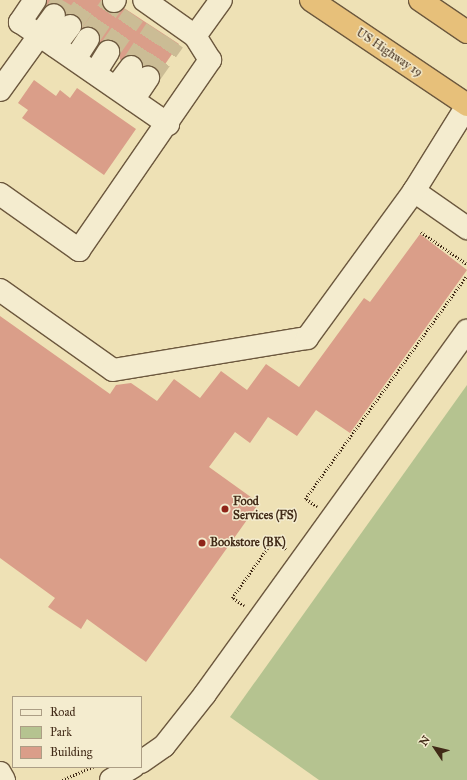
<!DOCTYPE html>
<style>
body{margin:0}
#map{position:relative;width:467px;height:780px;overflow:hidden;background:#eee1b5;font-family:"IM FELL Great Primer",serif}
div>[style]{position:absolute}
.green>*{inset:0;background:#b5c390}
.building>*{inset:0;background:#da9e89}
.minor-tunnel>*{height:22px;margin-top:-11px;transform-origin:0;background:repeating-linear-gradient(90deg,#cbbc95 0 22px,transparent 0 33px)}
.path>*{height:2.5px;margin-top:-1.25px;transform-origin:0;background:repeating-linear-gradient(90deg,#412a17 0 1px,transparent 0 3px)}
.roads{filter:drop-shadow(1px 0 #6c583e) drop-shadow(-1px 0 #6c583e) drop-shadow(0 1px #6c583e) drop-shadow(0 -1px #6c583e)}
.minor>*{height:22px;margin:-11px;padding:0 11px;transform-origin:11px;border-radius:11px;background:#f4eccf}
.highway>*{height:22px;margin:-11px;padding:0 11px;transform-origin:11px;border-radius:11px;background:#e7c07a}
.dots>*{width:11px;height:11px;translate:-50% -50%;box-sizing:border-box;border:2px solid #f4eccf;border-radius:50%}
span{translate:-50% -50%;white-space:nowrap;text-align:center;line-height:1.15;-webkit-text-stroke:3px #f4eccf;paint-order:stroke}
.street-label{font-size:12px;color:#412a17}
.poi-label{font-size:12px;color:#412a17;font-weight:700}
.left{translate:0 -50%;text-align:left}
.legend{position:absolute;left:12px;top:696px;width:130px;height:72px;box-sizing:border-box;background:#f4eccf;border:1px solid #ac9e85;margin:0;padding:5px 7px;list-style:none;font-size:12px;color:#412a17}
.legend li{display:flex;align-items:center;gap:8px;height:20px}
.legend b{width:20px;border:1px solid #ac9e85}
.north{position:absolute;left:415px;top:728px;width:40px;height:40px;-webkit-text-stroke:3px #f4eccf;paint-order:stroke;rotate:305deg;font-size:11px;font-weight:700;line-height:16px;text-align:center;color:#412a17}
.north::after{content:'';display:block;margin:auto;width:14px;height:18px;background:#412a17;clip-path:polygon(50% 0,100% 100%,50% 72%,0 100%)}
</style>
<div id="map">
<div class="green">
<i style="clip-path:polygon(467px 385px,467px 780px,319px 780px,230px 717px)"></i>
</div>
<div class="building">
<i style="clip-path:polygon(47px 0,102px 0,105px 10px,110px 13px,118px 13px,124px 8px,179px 44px,159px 73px,155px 68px,143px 67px,139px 57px,133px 55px,120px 60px,119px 46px,115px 42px,108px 40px,99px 44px,99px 34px,95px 29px,82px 28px,78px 16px,66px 14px,61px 5px,55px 3px,46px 6px)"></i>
<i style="clip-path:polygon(34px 80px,56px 96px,60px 90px,70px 98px,77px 88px,136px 129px,104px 175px,22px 118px,28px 110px,18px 103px)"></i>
<i style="clip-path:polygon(420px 234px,467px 270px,350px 433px,316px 410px,297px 436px,268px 417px,250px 443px,235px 432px,209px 467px,259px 503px,146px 662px,87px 619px,81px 629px,48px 607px,55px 598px,0 558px,0 316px,110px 394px,116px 385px,131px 383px,157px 401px,174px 379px,200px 398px,221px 371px,247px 390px,266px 364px,299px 387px,364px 298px,370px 302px)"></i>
</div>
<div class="minor-tunnel">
<i style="left:54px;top:15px;width:17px;rotate:-59deg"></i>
<i style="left:70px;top:26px;width:32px;rotate:-55deg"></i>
<i style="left:88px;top:39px;width:46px;rotate:-55.6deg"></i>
<i style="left:108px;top:52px;width:45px;rotate:-54.9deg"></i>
<i style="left:131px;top:67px;width:45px;rotate:-56.7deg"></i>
<i style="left:148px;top:78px;width:45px;rotate:-54.9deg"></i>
</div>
<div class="path">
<i style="left:421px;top:232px;width:56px;rotate:34.8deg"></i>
<i style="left:317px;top:507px;width:14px;rotate:-146deg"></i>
<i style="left:305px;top:499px;width:276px;rotate:-54.1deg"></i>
<i style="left:244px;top:606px;width:14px;rotate:-146deg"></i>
<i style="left:232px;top:598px;width:71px;rotate:-54.7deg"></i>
<i style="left:273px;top:540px;width:16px;rotate:35deg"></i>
<i style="left:62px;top:780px;width:34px;rotate:-23deg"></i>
</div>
<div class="roads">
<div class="minor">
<i style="left:35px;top:0;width:27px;rotate:124deg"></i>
<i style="left:20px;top:22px;width:180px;rotate:34.6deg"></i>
<i style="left:114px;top:1px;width:1px;rotate:-45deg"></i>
<i style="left:195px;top:36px;width:44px;rotate:-54.2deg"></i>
<i style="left:55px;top:46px;width:25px;rotate:-53deg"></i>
<i style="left:75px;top:59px;width:24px;rotate:-57deg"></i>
<i style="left:95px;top:73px;width:25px;rotate:-58deg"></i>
<i style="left:116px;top:87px;width:25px;rotate:-53deg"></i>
<i style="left:0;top:90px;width:92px;rotate:-54.2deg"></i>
<i style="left:133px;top:100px;width:27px;rotate:-56deg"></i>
<i style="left:414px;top:191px;width:65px;rotate:34.9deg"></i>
<i style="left:0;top:194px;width:97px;rotate:35.3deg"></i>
<i style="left:79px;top:250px;width:231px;rotate:-55.4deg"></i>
<i style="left:210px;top:60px;width:28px;rotate:-122deg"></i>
<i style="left:195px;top:36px;width:62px;rotate:-144.8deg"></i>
<i style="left:0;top:290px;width:138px;rotate:35.3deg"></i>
<i style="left:113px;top:370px;width:197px;rotate:-9.4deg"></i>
<i style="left:307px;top:338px;width:182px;rotate:-53.9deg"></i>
<i style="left:414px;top:191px;width:100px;rotate:-58.1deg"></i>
<i style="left:141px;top:762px;width:28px;rotate:-35deg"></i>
<i style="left:164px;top:746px;width:66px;rotate:-51.7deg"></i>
<i style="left:205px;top:694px;width:448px;rotate:-54.2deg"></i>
<i style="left:0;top:773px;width:8px;rotate:60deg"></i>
<i style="left:111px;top:780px;width:26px;rotate:-31deg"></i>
</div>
<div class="highway">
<i style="left:311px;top:0;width:188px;rotate:33.9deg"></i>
<i style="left:420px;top:0;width:57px;rotate:34.2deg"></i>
</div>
</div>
<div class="dots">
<i style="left:225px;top:509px;background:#8f2418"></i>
<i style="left:202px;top:543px;background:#8f2418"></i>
</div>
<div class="street-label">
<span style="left:389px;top:53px;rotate:34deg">US Highway 19</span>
</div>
<div class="poi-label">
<span class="left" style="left:233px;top:509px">Food<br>Services (FS)</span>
<span class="left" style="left:210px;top:543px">Bookstore (BK)</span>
</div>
<ul class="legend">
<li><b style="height:5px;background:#f4eccf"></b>Road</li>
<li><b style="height:11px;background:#b5c390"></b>Park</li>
<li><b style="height:11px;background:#da9e89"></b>Building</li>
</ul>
<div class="north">N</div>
</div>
